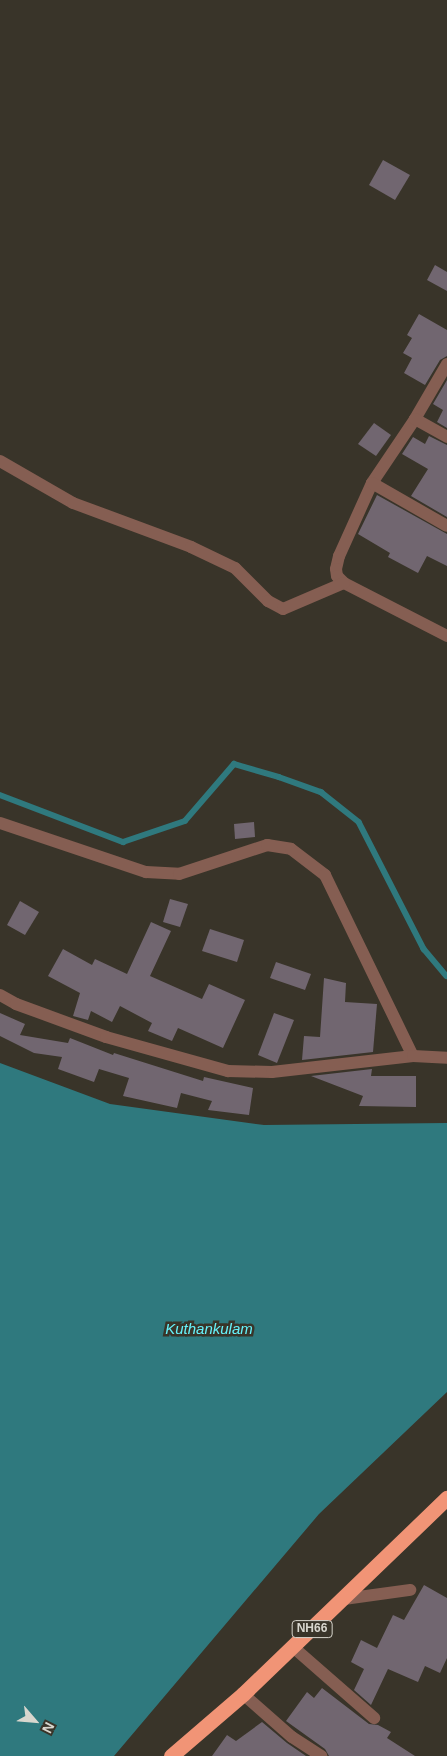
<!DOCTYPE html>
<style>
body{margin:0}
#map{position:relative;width:447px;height:1756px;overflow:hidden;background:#393429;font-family:Helvetica,sans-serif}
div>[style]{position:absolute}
.water>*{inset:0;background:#2f797e}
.stream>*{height:5.5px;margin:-2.75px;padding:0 2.75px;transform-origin:2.75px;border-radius:2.75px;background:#2f797e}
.building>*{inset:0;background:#716670}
.street>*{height:12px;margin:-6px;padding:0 6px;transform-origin:6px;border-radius:6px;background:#855e52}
.highway>*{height:15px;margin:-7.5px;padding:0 7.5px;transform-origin:7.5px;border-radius:7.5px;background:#f19476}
span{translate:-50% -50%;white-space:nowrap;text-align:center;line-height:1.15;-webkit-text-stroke:5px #393429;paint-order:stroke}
.shield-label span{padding:1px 4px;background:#393429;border:1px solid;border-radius:4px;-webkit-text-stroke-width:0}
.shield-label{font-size:12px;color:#d8d6ce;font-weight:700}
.water-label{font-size:15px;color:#66f2fa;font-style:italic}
.north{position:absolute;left:10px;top:1696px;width:50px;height:50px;-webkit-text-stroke:4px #393429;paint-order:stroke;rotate:117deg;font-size:14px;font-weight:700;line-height:20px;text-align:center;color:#d8d6ce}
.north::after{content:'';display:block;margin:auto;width:18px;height:22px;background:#d8d6ce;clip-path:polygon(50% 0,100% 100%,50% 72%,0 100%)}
</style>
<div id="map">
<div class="water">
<i style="clip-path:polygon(0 1063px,110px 1104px,264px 1125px,447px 1123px,447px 1392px,319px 1514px,114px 1756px,0 1756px)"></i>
</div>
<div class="stream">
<i style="left:0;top:795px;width:132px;rotate:20.9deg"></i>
<i style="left:123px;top:842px;width:65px;rotate:-18.7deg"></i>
<i style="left:185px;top:821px;width:75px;rotate:-49.3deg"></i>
<i style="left:234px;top:764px;width:47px;rotate:16.1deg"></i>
<i style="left:279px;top:777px;width:45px;rotate:19.7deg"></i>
<i style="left:321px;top:792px;width:48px;rotate:38.3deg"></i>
<i style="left:359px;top:822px;width:143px;rotate:62.9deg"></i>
<i style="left:424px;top:949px;width:35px;rotate:50deg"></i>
</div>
<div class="building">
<i style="clip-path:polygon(383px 160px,410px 175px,395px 200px,369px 185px)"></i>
<i style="clip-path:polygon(435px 265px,447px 272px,447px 291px,427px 280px)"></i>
<i style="clip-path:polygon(419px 314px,447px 330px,447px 356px,440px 360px,425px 385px,404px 373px,412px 358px,403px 353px,412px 338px,407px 335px)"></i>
<i style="clip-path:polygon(447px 380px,447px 428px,437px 422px,443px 410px,433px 404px)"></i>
<i style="clip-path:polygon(374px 423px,391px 435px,376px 456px,358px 444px)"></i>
<i style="clip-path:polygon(429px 436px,447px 445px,447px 517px,411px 496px,428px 469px,402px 454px,413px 437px,425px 444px)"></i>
<i style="clip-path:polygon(377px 495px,447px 534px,447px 566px,427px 556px,418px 573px,388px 557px,390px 553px,358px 534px)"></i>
<i style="clip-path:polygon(254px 822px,255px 837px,235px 839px,234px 824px)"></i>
<i style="clip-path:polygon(170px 899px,188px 904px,180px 927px,163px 922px)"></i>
<i style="clip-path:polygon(20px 901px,39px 912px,25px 935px,7px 925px)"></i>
<i style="clip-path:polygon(151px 922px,171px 931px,150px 976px,202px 999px,209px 984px,245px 1000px,223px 1048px,178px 1028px,172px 1041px,148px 1031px,152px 1023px,120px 1006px,112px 1022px,91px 1011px,88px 1020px,73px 1016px,80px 993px,48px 976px,63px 949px,92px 965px,95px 959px,127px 974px)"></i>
<i style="clip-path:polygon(210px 929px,244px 940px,237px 962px,202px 951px)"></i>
<i style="clip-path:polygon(276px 962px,311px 974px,305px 990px,270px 978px)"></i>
<i style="clip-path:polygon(324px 978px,346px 983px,345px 1002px,377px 1004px,373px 1052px,302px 1060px,304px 1036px,320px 1037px)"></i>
<i style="clip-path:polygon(0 1013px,25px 1024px,20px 1035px,68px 1043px,70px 1038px,113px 1055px,114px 1053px,203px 1081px,204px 1077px,253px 1088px,249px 1115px,208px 1110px,212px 1101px,181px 1093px,177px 1108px,123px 1096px,129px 1078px,99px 1069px,94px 1082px,58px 1069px,62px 1057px,34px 1053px,0 1036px)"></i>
<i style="clip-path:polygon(274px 1013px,294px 1020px,277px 1063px,258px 1055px)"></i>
<i style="clip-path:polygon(372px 1069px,371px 1076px,416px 1076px,416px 1107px,359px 1106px,363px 1096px,311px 1076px)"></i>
<i style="clip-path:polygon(424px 1585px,447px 1598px,447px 1658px,440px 1673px,425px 1666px,418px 1682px,388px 1669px,371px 1705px,354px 1690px,364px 1669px,351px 1662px,361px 1640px,377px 1648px,393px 1615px,404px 1620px)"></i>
<i style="clip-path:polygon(322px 1688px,369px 1724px,378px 1725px,391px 1732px,387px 1738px,415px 1756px,329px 1756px,325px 1749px,286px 1721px,307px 1692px,314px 1698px)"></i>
<i style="clip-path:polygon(262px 1722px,287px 1743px,306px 1756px,212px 1756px,227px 1735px,236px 1741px)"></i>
</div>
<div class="street">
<i style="left:447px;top:364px;width:64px;rotate:120.2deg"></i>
<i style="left:415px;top:419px;width:77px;rotate:123.9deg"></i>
<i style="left:372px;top:483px;width:80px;rotate:114.3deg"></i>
<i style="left:339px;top:556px;width:13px;rotate:103deg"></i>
<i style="left:336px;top:569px;width:7px;rotate:82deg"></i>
<i style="left:337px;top:576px;width:10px;rotate:45deg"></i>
<i style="left:344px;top:583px;width:116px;rotate:27.2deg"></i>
<i style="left:415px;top:419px;width:37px;rotate:29deg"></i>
<i style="left:0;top:461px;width:84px;rotate:29.9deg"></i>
<i style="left:73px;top:503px;width:126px;rotate:20.4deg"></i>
<i style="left:191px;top:547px;width:49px;rotate:25.5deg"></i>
<i style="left:235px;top:568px;width:47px;rotate:45deg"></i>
<i style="left:268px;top:601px;width:17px;rotate:28deg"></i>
<i style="left:283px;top:609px;width:66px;rotate:-23.1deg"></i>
<i style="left:372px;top:483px;width:86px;rotate:29.8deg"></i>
<i style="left:0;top:823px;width:154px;rotate:18.6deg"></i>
<i style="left:146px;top:872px;width:33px;rotate:3deg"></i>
<i style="left:179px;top:874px;width:93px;rotate:-18.2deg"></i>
<i style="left:267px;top:845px;width:24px;rotate:9deg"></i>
<i style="left:291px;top:849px;width:43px;rotate:37.4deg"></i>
<i style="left:325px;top:875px;width:201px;rotate:64.1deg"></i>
<i style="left:0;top:995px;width:18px;rotate:29deg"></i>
<i style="left:16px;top:1004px;width:96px;rotate:20.1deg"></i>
<i style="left:106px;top:1037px;width:127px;rotate:15.6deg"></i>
<i style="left:228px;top:1071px;width:44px;rotate:1.3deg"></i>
<i style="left:272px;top:1072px;width:142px;rotate:-6.5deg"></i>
<i style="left:413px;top:1056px;width:34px;rotate:3deg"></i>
<i style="left:344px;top:1599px;width:67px;rotate:-7.8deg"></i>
<i style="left:293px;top:1647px;width:108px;rotate:41.2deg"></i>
<i style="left:243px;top:1694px;width:65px;rotate:41.3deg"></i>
<i style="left:292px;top:1737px;width:35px;rotate:33deg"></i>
</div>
<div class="highway">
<i style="left:171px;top:1756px;width:95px;rotate:-40.7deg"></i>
<i style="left:243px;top:1694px;width:283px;rotate:-43.9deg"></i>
</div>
<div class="shield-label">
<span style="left:312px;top:1629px">NH66</span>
</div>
<div class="water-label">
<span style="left:209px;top:1329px">Kuthankulam</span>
</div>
<div class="north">N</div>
</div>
